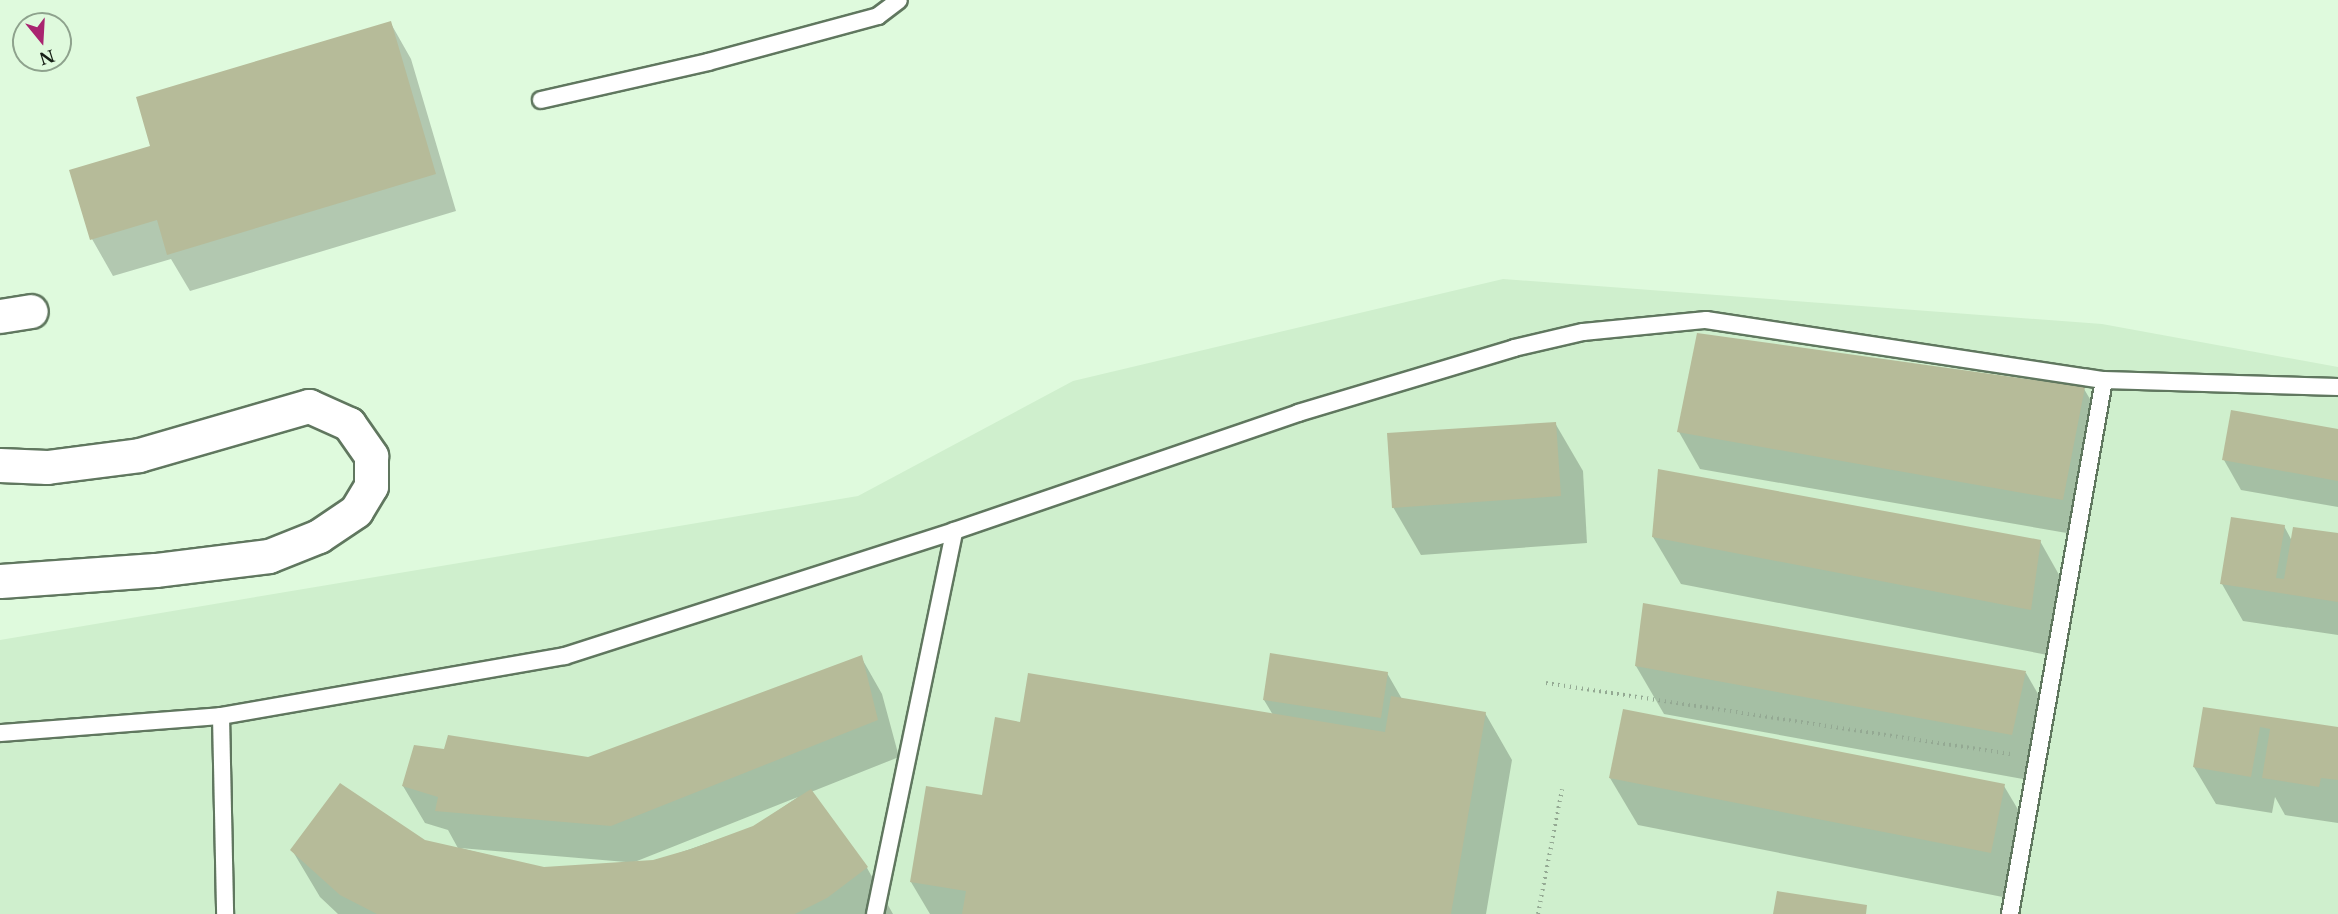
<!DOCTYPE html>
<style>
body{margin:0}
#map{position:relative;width:2338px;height:914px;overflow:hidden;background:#dffadd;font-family:"Libre Baskerville",serif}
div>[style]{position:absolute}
.built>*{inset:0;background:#cfefcd}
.shadow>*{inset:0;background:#0003}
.building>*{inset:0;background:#b6bb99}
.path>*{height:4px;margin-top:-2px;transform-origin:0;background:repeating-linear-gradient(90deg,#94a993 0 1.5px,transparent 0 6px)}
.roads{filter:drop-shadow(2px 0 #60775f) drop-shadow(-2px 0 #60775f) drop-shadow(0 2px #60775f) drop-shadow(0 -2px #60775f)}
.service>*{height:16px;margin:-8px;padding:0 8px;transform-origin:8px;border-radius:8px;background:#fff}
.minor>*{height:33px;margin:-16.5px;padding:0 16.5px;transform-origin:16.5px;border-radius:16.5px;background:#fff}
span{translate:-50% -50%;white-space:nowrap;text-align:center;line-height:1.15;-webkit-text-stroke:5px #dffadd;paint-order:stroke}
.north{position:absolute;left:12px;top:12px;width:60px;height:60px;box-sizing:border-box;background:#dffadd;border:2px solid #8ea28d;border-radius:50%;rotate:162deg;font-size:16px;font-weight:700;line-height:24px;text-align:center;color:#151f15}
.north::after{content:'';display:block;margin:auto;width:21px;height:27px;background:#a92570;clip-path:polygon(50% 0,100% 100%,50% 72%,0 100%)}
</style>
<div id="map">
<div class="built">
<i style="clip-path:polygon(1503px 279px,2102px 324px,2338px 367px,2338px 914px,0 914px,0 640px,858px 496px,1073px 381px)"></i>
</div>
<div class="shadow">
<i style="clip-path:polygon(390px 22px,411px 59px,456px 211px,190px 291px,171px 259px,113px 276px,92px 239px,152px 147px)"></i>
<i style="clip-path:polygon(2084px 389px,2106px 426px,2084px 536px,1700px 469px,1679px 432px)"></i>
<i style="clip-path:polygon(1555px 423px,1583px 471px,1587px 543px,1421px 555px,1393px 507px)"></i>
<i style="clip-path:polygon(2338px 431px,2338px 507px,2241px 490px,2224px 460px)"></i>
<i style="clip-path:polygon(2284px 526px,2292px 541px,2338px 535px,2338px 635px,2243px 621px,2222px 584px)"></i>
<i style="clip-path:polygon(1653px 537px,2040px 541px,2067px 589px,2058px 657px,1681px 584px)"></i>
<i style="clip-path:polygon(evenodd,861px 657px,882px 694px,899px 757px,811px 792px,867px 868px,893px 914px,338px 914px,320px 897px,292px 850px,424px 842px,459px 850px,448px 830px,425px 823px,403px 786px,445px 751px,588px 759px,861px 657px,798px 797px,754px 827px,653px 862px,632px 863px,798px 797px,861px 657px,460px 848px,626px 862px,626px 864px,544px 869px,460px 848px)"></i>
<i style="clip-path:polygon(1636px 666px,2026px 673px,2053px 720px,2039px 782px,1664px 714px)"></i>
<i style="clip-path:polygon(1387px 673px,1402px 699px,1485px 713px,1512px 760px,1486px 914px,930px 914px,911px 882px,983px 797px,1021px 724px,1273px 715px,1264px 700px)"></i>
<i style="clip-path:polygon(2204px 708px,2338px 729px,2338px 823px,2285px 815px,2275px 797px,2272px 813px,2216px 804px,2194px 767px)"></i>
<i style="clip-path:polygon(1610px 778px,2004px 786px,2032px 833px,2018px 900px,1638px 825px)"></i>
</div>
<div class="building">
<i style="clip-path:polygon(391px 21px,436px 174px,167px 255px,157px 220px,90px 240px,69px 170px,150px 146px,136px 97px)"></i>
<i style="clip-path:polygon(1697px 333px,2085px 387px,2063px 500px,1677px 432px)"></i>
<i style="clip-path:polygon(2231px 410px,2338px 429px,2338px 481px,2222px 460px)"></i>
<i style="clip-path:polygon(1556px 422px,1561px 496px,1392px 508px,1387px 433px)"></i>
<i style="clip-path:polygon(1658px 469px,2041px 540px,2031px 610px,1652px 537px)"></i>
<i style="clip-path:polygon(2231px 517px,2285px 525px,2276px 578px,2284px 579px,2293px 527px,2338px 533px,2338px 602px,2220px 584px)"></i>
<i style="clip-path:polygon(1643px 603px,2026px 671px,2012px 735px,1635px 666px)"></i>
<i style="clip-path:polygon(1270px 653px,1388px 672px,1381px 718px,1263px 700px)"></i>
<i style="clip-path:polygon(862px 655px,878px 720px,611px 826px,435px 811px,438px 797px,402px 786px,414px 745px,444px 749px,448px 735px,588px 757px)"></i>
<i style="clip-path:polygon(1028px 673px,1385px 732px,1391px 696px,1486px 712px,1451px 914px,962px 914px,966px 891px,910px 882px,926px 786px,982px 795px,995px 717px,1020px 722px)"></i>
<i style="clip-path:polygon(2203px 707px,2338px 727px,2338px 780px,2321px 778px,2319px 787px,2262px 778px,2270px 729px,2260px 727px,2251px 777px,2193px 767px)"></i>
<i style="clip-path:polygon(1623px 709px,2005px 784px,1991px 853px,1609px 778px)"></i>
<i style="clip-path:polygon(340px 783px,425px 840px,544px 867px,653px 860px,691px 849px,753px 826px,811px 789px,868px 867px,827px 898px,795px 914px,377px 914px,340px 895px,290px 850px)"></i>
<i style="clip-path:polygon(1777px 891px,1867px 905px,1866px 914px,1773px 914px)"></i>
</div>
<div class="path">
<i style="left:1546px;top:683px;width:470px;rotate:8.7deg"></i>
<i style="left:1538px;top:914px;width:127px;rotate:-79.1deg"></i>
</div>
<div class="roads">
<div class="service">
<i style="left:541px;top:100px;width:171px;rotate:-12.8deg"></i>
<i style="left:708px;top:62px;width:176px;rotate:-15.1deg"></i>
<i style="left:878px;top:16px;width:26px;rotate:-37deg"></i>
<i style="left:221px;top:716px;width:198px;rotate:88.8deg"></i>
<i style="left:0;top:733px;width:222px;rotate:-4.4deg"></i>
<i style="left:221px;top:716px;width:349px;rotate:-9.9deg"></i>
<i style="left:565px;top:656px;width:409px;rotate:-17.8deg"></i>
<i style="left:954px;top:531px;width:364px;rotate:-18.9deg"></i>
<i style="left:1298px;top:413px;width:226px;rotate:-16.7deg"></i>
<i style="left:1514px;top:348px;width:71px;rotate:-13.1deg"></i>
<i style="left:1583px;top:332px;width:124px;rotate:-5.6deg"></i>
<i style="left:1706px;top:320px;width:402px;rotate:8.6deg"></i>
<i style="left:2104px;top:380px;width:234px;rotate:1.7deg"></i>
<i style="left:875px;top:914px;width:391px;rotate:-78.3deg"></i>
<i style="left:2010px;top:914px;width:542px;rotate:-80.02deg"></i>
</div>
<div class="minor">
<i style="left:0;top:316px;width:31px;rotate:-9deg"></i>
<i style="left:0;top:465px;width:47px;rotate:2.4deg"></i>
<i style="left:47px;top:467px;width:93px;rotate:-7.4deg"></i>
<i style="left:139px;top:455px;width:177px;rotate:-16.1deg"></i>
<i style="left:309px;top:406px;width:44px;rotate:24.2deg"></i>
<i style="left:349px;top:424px;width:39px;rotate:55deg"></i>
<i style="left:371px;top:456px;width:30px;rotate:90deg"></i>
<i style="left:371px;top:486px;width:29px;rotate:121deg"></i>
<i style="left:356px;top:511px;width:45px;rotate:146deg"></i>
<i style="left:319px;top:536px;width:54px;rotate:158.2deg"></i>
<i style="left:269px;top:556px;width:115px;rotate:173deg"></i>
<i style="left:155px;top:570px;width:155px;rotate:175.9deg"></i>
</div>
</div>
<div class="north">N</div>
</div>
